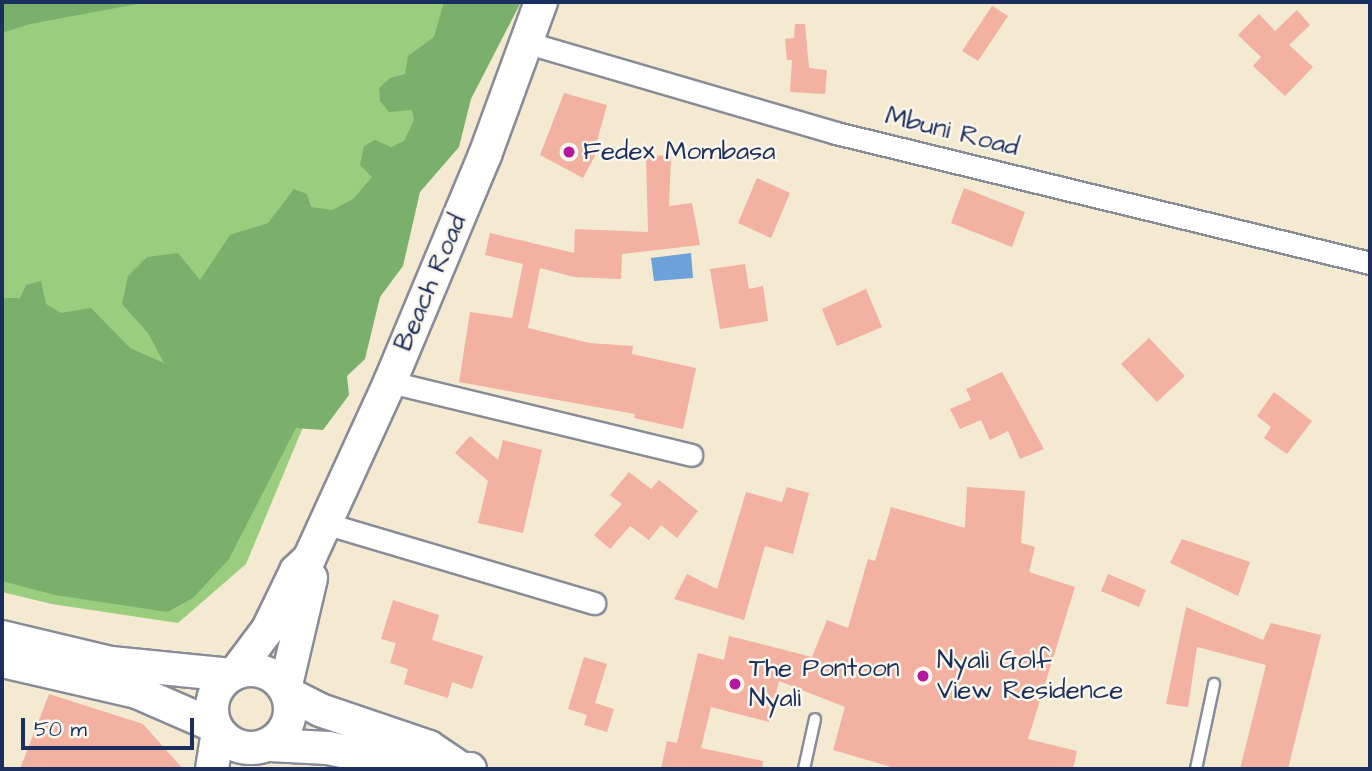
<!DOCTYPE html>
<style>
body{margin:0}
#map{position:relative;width:1372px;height:771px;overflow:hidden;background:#f4e9d1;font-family:"Architects Daughter",sans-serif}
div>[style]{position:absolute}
.green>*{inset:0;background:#9acd7d}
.forest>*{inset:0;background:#7bb06c}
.water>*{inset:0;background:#6ca1d9}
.building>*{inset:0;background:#f2b1a1}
.roads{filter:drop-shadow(2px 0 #888c98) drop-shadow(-2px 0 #888c98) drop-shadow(0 2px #888c98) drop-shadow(0 -2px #888c98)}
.service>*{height:10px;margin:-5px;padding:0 5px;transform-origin:5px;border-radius:5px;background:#fff}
.minor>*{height:21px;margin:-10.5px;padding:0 10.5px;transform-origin:10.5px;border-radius:10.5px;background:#fff}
.secondary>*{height:32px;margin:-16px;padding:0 16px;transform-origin:16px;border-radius:16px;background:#fff}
.secondary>.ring{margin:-16px;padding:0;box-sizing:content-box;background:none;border:32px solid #fff;border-radius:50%}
.dots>*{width:19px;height:19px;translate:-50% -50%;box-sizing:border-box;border:4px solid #fbf7ec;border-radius:50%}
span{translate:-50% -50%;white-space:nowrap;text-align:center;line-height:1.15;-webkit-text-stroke:5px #fbf7ec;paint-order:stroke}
.street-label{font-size:26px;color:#1b2f5e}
.poi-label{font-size:26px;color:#1b2f5e}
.left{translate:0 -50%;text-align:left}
.frame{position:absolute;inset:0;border:4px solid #1b2f5e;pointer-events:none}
.scale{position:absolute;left:21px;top:718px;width:173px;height:32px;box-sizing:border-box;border:4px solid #1b2f5e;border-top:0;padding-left:9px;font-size:21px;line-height:24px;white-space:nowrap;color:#1b2f5e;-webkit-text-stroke:5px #fbf7ec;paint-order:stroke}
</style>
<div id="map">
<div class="green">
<i style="clip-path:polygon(2px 2px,480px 2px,246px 564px,178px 623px,52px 604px,2px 592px)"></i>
</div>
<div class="forest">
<i style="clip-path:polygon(2px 2px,148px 2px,30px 24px,2px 33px)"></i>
<i style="clip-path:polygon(444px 2px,521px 2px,471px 99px,459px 147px,420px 192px,403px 266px,380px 297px,365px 359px,347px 376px,349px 395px,323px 430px,296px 428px,229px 559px,193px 598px,167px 612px,55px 595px,2px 581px,2px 298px,20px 298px,26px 285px,41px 281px,46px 304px,61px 313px,91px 308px,130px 348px,164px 363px,148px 333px,122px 304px,128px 276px,147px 257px,178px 253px,200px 280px,230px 235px,268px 223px,294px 189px,307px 194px,311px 207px,332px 210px,353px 199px,372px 177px,360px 165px,364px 146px,375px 140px,391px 147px,404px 141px,414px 120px,412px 110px,389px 112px,380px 101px,379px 88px,390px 78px,405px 74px,408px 56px,434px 37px)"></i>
</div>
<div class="water">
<i style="clip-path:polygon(691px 253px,693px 278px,654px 281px,651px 258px)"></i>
</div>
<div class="building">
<i style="clip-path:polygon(992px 6px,1008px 16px,978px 61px,962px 51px)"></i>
<i style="clip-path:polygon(1297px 10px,1310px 25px,1289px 45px,1313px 67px,1285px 96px,1253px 66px,1261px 57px,1238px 35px,1259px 14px,1275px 31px)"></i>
<i style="clip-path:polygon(795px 24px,805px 24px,809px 68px,827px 70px,825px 94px,790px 92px,792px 60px,787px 60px,785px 39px,794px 38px)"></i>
<i style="clip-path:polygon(564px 93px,607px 105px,595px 148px,598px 150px,583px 178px,540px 155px)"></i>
<i style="clip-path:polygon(646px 155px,671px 156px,669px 206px,692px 203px,700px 245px,622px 254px,621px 279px,574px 277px,540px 268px,528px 328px,589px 343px,633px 346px,632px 354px,696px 368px,683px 429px,634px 418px,635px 414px,459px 382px,470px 312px,512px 318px,523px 264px,485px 255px,490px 233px,574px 253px,575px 229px,648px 232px)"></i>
<i style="clip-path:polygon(757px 178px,790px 193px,771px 238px,738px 223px)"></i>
<i style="clip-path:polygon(964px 188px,1025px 212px,1012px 247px,951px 223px)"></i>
<i style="clip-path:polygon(745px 264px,749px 289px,763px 286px,768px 321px,720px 329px,710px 269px)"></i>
<i style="clip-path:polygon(866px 289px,882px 327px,837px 346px,822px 309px)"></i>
<i style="clip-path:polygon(1149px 338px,1185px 376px,1157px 402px,1121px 364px)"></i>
<i style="clip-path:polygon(1002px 372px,1044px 449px,1020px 459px,1008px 431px,990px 440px,981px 420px,960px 429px,950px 409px,971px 400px,966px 389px)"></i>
<i style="clip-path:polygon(1274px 392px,1312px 421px,1287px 454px,1264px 438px,1271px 427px,1257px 416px)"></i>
<i style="clip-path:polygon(470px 436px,498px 460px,503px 440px,542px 450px,523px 533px,478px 523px,488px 481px,455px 453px)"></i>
<i style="clip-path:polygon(629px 472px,651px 489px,659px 480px,698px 511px,677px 538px,661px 525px,649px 540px,630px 526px,610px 549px,594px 535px,622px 504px,610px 495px)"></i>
<i style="clip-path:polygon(787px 487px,809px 493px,793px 554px,765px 546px,744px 620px,674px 599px,687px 574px,717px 589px,746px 492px,782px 502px)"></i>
<i style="clip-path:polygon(967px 487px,1025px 491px,1021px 543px,1035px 547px,1029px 572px,1075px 587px,1028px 739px,1077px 751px,1073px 769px,898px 769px,833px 750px,845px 707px,779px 681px,769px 722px,711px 707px,701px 748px,763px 761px,762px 769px,661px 769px,667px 741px,677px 743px,698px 653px,724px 660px,729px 636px,812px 657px,827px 620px,848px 628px,868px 559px,875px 561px,891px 507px,965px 528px)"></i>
<i style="clip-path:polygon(1182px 539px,1250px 562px,1238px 596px,1170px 563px)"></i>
<i style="clip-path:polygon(1108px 574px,1146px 590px,1139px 607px,1101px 591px)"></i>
<i style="clip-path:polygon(393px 600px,439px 615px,432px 640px,483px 656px,472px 689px,452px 682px,448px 698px,404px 684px,408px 669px,390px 663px,396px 643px,381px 639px)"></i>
<i style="clip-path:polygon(1186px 607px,1263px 640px,1271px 623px,1321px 635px,1288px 769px,1240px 769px,1266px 665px,1197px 647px,1188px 707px,1166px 704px)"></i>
<i style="clip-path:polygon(584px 657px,607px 664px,595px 703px,614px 709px,607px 732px,584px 725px,587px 715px,568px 709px)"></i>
<i style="clip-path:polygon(49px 694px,143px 724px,183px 769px,20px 769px)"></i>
</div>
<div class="roads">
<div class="service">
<i style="left:804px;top:769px;width:51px;rotate:-77.6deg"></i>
<i style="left:1196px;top:769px;width:87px;rotate:-78deg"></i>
</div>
<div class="minor">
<i style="left:525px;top:42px;width:324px;rotate:16.3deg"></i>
<i style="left:836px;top:133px;width:550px;rotate:13.68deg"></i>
<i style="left:390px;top:382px;width:310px;rotate:13.6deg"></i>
<i style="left:324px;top:523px;width:282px;rotate:16.5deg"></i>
</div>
<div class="secondary">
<i style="left:2px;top:637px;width:112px;rotate:13.4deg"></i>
<i style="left:111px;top:663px;width:121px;rotate:5.7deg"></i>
<i style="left:2px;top:661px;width:139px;rotate:12.9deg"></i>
<i style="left:137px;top:692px;width:85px;rotate:23.6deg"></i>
<i class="ring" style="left:212px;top:670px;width:46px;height:46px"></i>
<i style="left:235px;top:673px;width:55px;rotate:-53.1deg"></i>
<i style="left:268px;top:629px;width:64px;rotate:-64.2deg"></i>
<i style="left:296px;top:571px;width:18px;rotate:-43deg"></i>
<i style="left:309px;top:559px;width:195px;rotate:-65.4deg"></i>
<i style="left:390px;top:382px;width:246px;rotate:-67.3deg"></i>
<i style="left:485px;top:155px;width:163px;rotate:-69.9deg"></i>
<i style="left:285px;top:689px;width:114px;rotate:-76.8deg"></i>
<i style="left:287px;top:693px;width:37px;rotate:27deg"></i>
<i style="left:320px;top:710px;width:115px;rotate:18.7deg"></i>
<i style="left:429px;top:747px;width:34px;rotate:34deg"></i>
<i style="left:270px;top:745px;width:58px;rotate:3deg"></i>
<i style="left:328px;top:748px;width:97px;rotate:11.9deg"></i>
<i style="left:423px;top:768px;width:47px;rotate:1.2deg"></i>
<i style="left:212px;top:769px;width:38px;rotate:-81deg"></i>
</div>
</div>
<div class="dots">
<i style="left:569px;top:152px;background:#b5179e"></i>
<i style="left:923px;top:676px;background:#b5179e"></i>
<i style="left:735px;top:684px;background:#b5179e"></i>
</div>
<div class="street-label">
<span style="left:952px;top:132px;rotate:14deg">Mbuni Road</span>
<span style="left:431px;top:283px;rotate:-67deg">Beach Road</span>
</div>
<div class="poi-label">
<span class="left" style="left:583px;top:152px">Fedex Mombasa</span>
<span class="left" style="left:937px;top:676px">Nyali Golf<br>View Residence</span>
<span class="left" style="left:749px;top:684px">The Pontoon<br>Nyali</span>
</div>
<div class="frame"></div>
<div class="scale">50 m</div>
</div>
